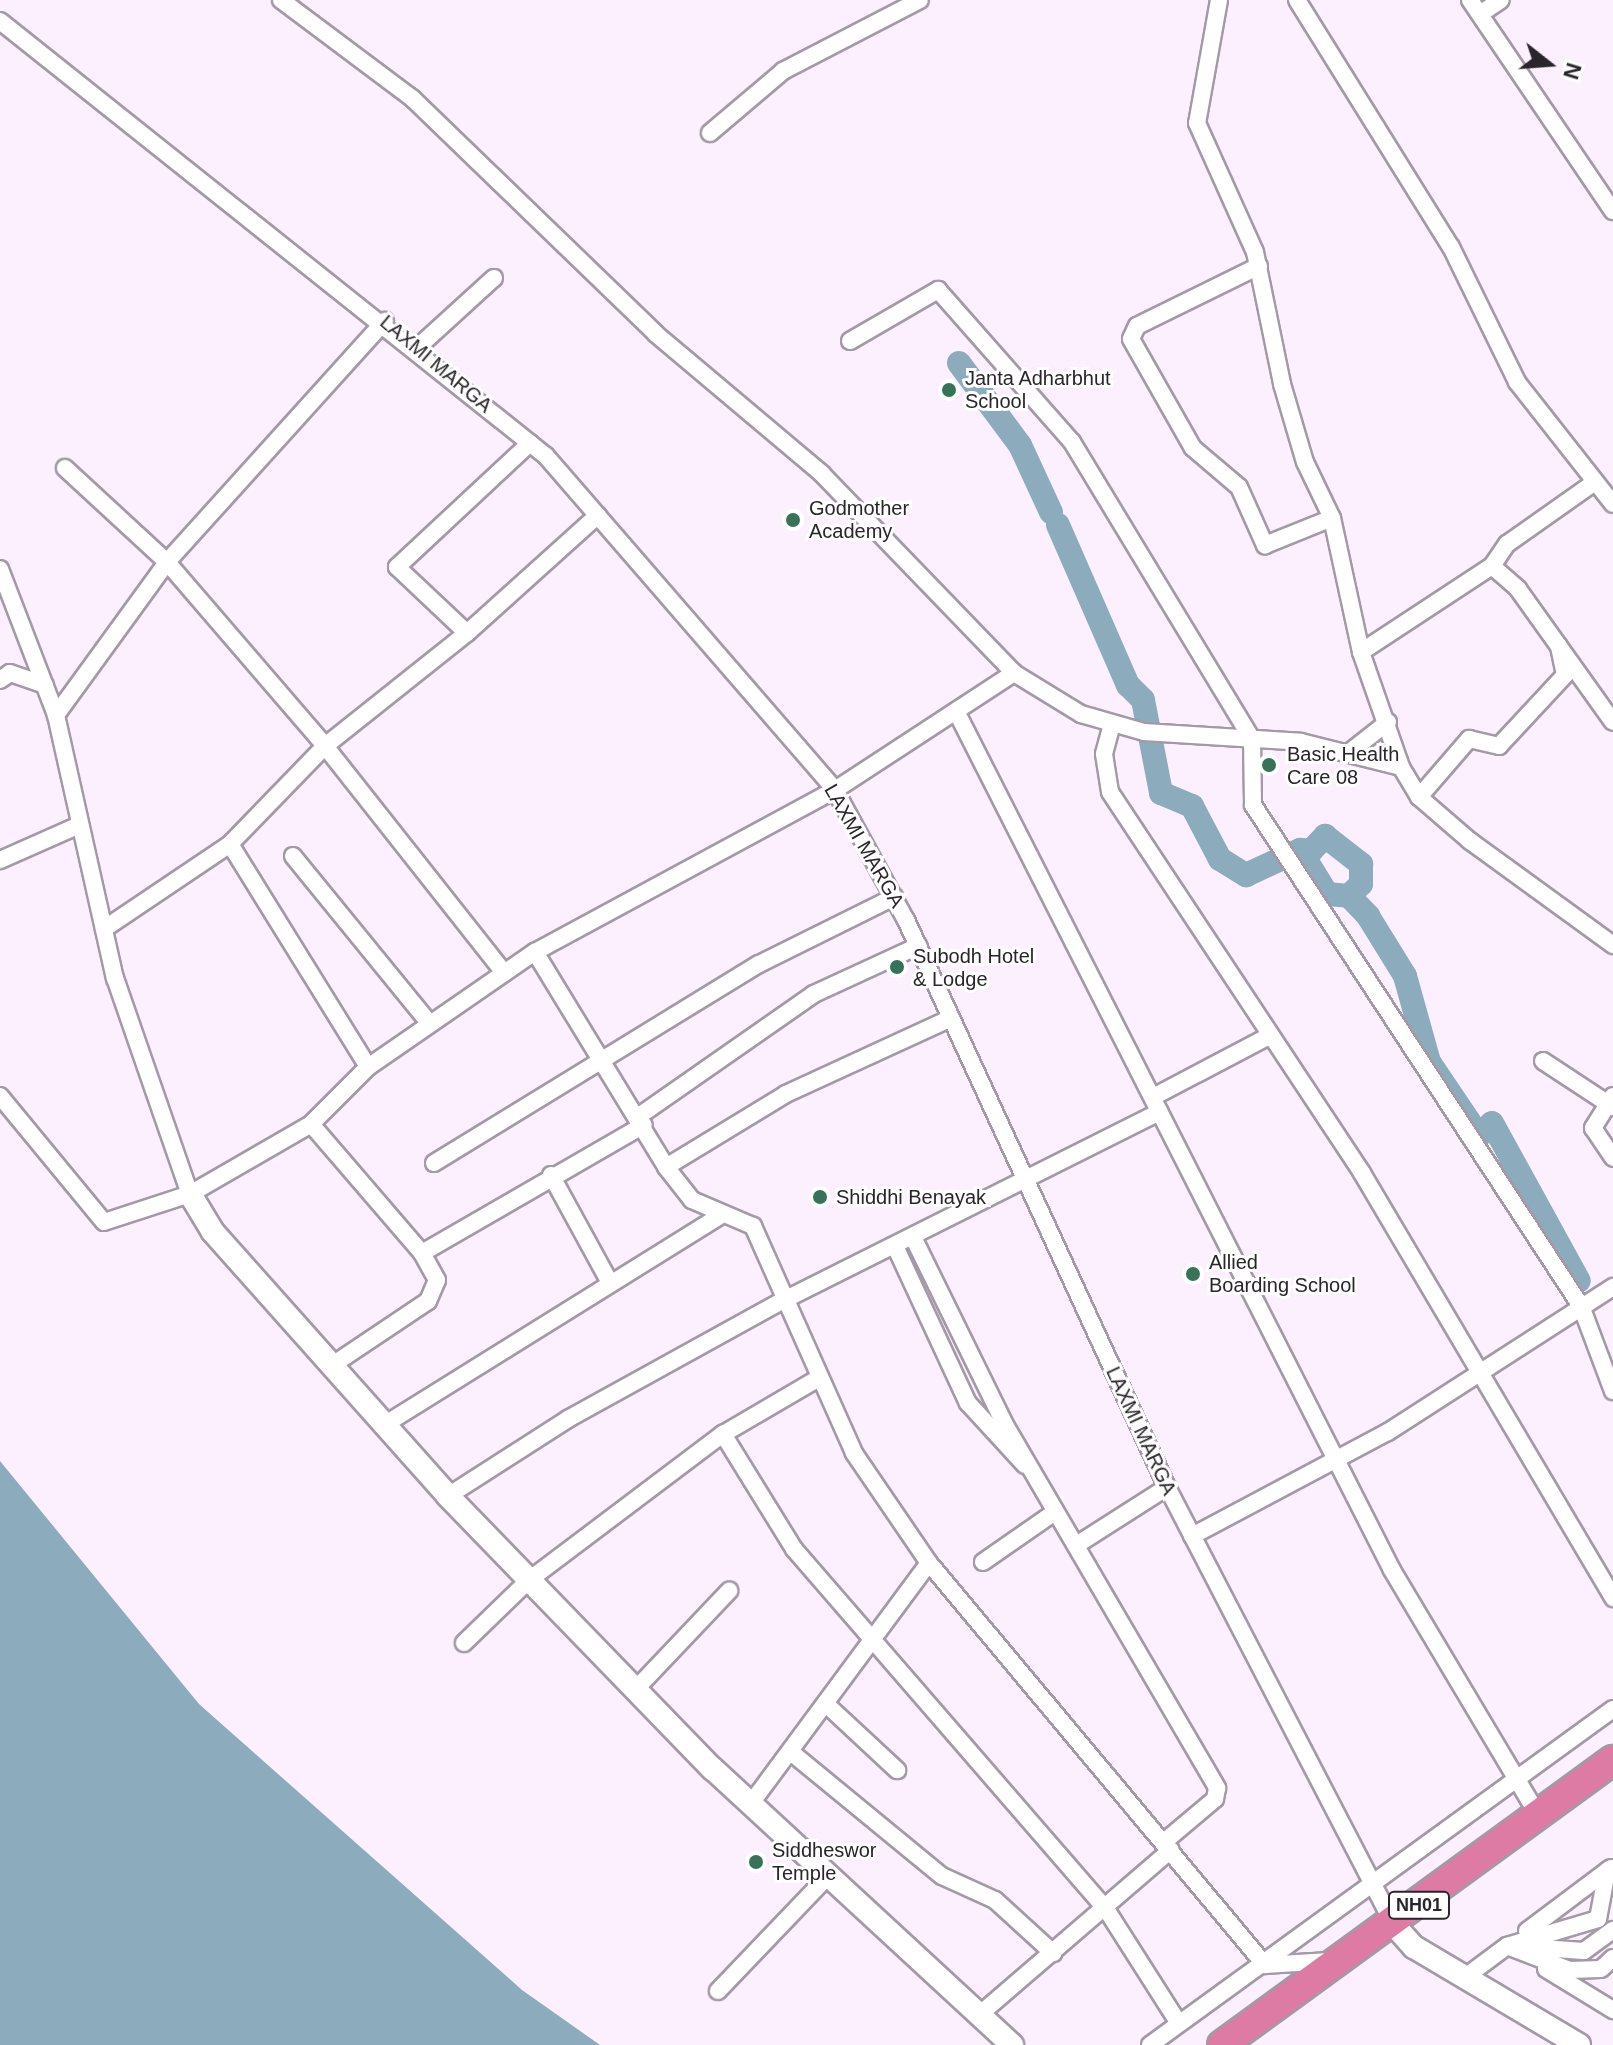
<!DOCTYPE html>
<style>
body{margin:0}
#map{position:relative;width:1613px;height:2045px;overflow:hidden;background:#fcf0fe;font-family:Helvetica,sans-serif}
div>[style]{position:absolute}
.water>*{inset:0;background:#8cacbd}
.river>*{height:24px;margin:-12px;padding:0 12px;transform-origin:12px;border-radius:12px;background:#8cacbd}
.roads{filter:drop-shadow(2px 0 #a499a6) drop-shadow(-2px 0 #a499a6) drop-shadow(0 2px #a499a6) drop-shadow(0 -2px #a499a6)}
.street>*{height:16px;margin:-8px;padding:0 8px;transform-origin:8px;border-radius:8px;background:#fff}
.secondary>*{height:22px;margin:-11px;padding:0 11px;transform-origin:11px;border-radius:11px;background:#fff}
.highway>*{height:28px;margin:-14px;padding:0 14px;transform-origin:14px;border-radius:14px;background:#de7ba5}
.dots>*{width:22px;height:22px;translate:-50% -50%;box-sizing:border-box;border:4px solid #fff;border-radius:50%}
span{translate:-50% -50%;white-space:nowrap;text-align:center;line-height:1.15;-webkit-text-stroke:6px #fff;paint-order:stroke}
.shield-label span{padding:2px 6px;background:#fff;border:2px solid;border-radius:6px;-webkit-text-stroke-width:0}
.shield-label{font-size:18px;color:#29252a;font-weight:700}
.street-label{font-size:20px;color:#29252a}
.poi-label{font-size:20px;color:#29252a}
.left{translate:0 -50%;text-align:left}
.north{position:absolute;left:1509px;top:24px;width:80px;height:80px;-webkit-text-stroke:6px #fff;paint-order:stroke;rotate:107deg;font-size:22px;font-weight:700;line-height:32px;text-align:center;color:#29252a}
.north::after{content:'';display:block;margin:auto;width:28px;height:36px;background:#29252a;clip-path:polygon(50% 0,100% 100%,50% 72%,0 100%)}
</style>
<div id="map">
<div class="water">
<i style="clip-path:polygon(0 1461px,199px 1704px,522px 1990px,600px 2045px,0 2045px)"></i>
</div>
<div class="river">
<i style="left:959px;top:363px;width:102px;rotate:53.4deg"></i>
<i style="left:1020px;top:445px;width:74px;rotate:65.2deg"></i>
<i style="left:1058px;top:525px;width:175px;rotate:66.4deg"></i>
<i style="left:1128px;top:685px;width:21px;rotate:45deg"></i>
<i style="left:1143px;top:700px;width:95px;rotate:79deg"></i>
<i style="left:1161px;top:793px;width:34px;rotate:23deg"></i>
<i style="left:1192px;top:806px;width:60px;rotate:62.2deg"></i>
<i style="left:1220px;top:859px;width:31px;rotate:32deg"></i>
<i style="left:1246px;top:875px;width:60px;rotate:-24.8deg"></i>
<i style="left:1300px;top:850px;width:52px;rotate:58.5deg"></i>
<i style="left:1327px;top:894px;width:22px;rotate:5deg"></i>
<i style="left:1349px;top:896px;width:28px;rotate:46deg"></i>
<i style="left:1368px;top:916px;width:70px;rotate:58.3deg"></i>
<i style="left:1405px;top:976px;width:89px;rotate:74.4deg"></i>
<i style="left:1429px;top:1062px;width:89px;rotate:56deg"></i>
<i style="left:1479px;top:1136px;width:18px;rotate:-45deg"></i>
<i style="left:1492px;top:1123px;width:180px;rotate:61.2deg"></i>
<i style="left:1300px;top:850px;width:11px;rotate:5deg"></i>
<i style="left:1311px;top:851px;width:21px;rotate:-47deg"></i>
<i style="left:1325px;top:836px;width:46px;rotate:37.9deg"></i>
<i style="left:1361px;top:864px;width:20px;rotate:90deg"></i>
<i style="left:1361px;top:884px;width:17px;rotate:135deg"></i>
</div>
<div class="roads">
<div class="street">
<i style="left:281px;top:0;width:164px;rotate:36.8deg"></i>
<i style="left:412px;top:98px;width:339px;rotate:44deg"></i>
<i style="left:656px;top:334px;width:217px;rotate:40.1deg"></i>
<i style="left:822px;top:474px;width:277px;rotate:46deg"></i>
<i style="left:1014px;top:673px;width:79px;rotate:31.5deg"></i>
<i style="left:1081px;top:714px;width:66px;rotate:15.9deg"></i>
<i style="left:1144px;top:732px;width:157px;rotate:3.6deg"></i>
<i style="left:1301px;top:742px;width:103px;rotate:14deg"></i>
<i style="left:1401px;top:767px;width:35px;rotate:59deg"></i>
<i style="left:1419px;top:797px;width:67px;rotate:40.8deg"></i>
<i style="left:1470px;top:841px;width:177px;rotate:36deg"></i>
<i style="left:1219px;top:0;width:125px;rotate:100.1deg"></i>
<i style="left:1197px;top:123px;width:141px;rotate:65.8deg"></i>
<i style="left:1255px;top:252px;width:135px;rotate:78.4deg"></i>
<i style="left:1282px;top:384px;width:81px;rotate:73.6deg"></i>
<i style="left:1305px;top:462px;width:62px;rotate:64.3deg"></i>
<i style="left:1332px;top:518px;width:137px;rotate:77.8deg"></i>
<i style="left:1361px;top:652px;width:122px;rotate:70.8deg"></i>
<i style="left:1297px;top:0;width:291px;rotate:58.1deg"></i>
<i style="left:1451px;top:247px;width:150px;rotate:63.9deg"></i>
<i style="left:1517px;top:382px;width:155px;rotate:51.8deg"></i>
<i style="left:1470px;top:0;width:255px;rotate:55.9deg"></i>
<i style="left:1480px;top:14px;width:25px;rotate:-34deg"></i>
<i style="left:0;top:21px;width:698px;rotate:38.54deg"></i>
<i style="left:546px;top:456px;width:442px;rotate:49.1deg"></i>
<i style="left:835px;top:790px;width:148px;rotate:61.4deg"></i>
<i style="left:906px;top:920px;width:624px;rotate:65.28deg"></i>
<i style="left:1167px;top:1487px;width:493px;rotate:62.6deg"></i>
<i style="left:710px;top:133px;width:96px;rotate:-40.3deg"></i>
<i style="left:783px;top:71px;width:154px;rotate:-27.4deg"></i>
<i style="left:1259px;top:266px;width:136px;rotate:153.8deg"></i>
<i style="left:1137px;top:326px;width:14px;rotate:115deg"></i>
<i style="left:1131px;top:339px;width:125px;rotate:60.4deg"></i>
<i style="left:1193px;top:448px;width:60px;rotate:40.3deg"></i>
<i style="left:1239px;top:487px;width:64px;rotate:65.9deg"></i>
<i style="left:1265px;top:545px;width:72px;rotate:-21.9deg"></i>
<i style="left:850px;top:341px;width:102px;rotate:-30.1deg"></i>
<i style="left:938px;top:290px;width:203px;rotate:48.6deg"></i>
<i style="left:1072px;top:442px;width:347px;rotate:58.8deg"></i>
<i style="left:1252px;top:739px;width:66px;rotate:89.1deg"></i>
<i style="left:1253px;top:805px;width:599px;rotate:56.79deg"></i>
<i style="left:1581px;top:1306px;width:91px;rotate:69.4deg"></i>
<i style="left:417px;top:348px;width:104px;rotate:-42.3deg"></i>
<i style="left:530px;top:443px;width:182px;rotate:137deg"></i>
<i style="left:397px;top:567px;width:96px;rotate:43.3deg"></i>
<i style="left:467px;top:633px;width:176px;rotate:-42deg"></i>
<i style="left:65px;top:468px;width:139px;rotate:42.7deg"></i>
<i style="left:167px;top:562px;width:243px;rotate:49.3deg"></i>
<i style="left:325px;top:746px;width:289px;rotate:51.7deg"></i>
<i style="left:1492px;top:566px;width:35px;rotate:41deg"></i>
<i style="left:1518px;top:589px;width:163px;rotate:54.5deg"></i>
<i style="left:0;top:569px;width:156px;rotate:69deg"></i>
<i style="left:56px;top:715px;width:270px;rotate:77.4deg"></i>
<i style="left:115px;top:978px;width:229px;rotate:70.9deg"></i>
<i style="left:1361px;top:652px;width:157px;rotate:-33.3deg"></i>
<i style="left:1492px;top:566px;width:27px;rotate:-56deg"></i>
<i style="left:1507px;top:544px;width:108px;rotate:-35.2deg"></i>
<i style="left:0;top:680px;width:12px;rotate:-35deg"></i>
<i style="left:10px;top:673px;width:37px;rotate:19deg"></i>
<i style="left:956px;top:711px;width:963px;rotate:63.09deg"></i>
<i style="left:1392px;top:1570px;width:285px;rotate:59.2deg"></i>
<i style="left:56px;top:715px;width:189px;rotate:-54deg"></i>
<i style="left:167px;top:562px;width:325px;rotate:-47.9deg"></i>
<i style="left:1112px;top:724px;width:31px;rotate:105deg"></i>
<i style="left:1104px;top:754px;width:38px;rotate:81deg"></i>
<i style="left:1110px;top:792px;width:457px;rotate:56.5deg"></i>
<i style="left:1362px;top:1173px;width:494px;rotate:59.4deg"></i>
<i style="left:1351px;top:751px;width:47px;rotate:-38.1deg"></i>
<i style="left:1419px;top:797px;width:77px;rotate:-49.2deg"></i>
<i style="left:1469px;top:739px;width:31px;rotate:13deg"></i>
<i style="left:1499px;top:746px;width:97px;rotate:-47.1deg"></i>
<i style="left:1565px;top:675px;width:30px;rotate:-102deg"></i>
<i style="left:230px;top:844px;width:262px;rotate:58.2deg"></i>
<i style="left:293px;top:856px;width:215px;rotate:50.8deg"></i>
<i style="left:0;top:860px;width:84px;rotate:-23.8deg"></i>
<i style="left:104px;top:929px;width:152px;rotate:-34deg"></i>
<i style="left:230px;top:844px;width:136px;rotate:-45.9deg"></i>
<i style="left:325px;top:746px;width:181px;rotate:-38.5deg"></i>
<i style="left:535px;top:952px;width:252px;rotate:58.6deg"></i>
<i style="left:666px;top:1167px;width:42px;rotate:51.8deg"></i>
<i style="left:692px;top:1200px;width:66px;rotate:23.1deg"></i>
<i style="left:753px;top:1226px;width:248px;rotate:66deg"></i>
<i style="left:854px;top:1453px;width:133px;rotate:55.7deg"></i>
<i style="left:929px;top:1563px;width:524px;rotate:50.11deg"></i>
<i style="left:1265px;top:1965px;width:64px;rotate:-3.6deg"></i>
<i style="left:1543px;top:1061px;width:84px;rotate:33.3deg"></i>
<i style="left:0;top:1096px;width:163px;rotate:50.5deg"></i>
<i style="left:104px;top:1222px;width:90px;rotate:-18deg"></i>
<i style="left:190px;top:1194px;width:140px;rotate:-30deg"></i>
<i style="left:311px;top:1124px;width:81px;rotate:-45deg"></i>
<i style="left:368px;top:1067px;width:203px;rotate:-34.6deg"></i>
<i style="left:535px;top:952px;width:341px;rotate:-28.4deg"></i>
<i style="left:835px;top:790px;width:214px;rotate:-33.2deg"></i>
<i style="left:1613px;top:1096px;width:38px;rotate:122deg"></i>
<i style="left:1593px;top:1128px;width:36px;rotate:56deg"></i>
<i style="left:1153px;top:1097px;width:133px;rotate:-27.7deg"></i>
<i style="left:639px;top:1116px;width:213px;rotate:-34.9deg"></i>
<i style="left:814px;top:994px;width:115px;rotate:-24.8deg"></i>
<i style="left:311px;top:1124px;width:170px;rotate:49.3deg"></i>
<i style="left:422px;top:1253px;width:31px;rotate:61deg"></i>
<i style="left:437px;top:1280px;width:23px;rotate:113deg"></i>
<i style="left:428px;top:1301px;width:117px;rotate:146.2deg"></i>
<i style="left:434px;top:1163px;width:381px;rotate:-31.5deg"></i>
<i style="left:759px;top:964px;width:151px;rotate:-26.4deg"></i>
<i style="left:666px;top:1167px;width:140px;rotate:-31.3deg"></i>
<i style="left:786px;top:1094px;width:179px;rotate:-24.7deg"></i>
<i style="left:551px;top:1175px;width:121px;rotate:61.3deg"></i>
<i style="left:913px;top:1237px;width:207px;rotate:63.9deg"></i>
<i style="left:1004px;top:1423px;width:423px;rotate:59.7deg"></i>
<i style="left:1217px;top:1788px;width:11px;rotate:100deg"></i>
<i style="left:1215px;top:1799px;width:67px;rotate:139.9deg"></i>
<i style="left:895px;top:1246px;width:173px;rotate:65.1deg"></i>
<i style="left:968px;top:1403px;width:84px;rotate:47.4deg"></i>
<i style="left:422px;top:1253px;width:256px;rotate:-30deg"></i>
<i style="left:384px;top:1425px;width:399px;rotate:-31.9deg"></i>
<i style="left:723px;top:1434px;width:135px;rotate:58.3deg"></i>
<i style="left:794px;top:1549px;width:476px;rotate:49.1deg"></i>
<i style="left:1106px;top:1909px;width:134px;rotate:57.5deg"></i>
<i style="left:448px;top:1496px;width:143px;rotate:-32.7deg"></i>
<i style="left:568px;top:1419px;width:247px;rotate:-28.9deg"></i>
<i style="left:784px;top:1300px;width:420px;rotate:-26.6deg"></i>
<i style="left:1192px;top:1536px;width:222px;rotate:-28deg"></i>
<i style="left:1388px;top:1432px;width:268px;rotate:-32.8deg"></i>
<i style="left:1078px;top:1544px;width:106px;rotate:-32.6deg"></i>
<i style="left:983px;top:1562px;width:88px;rotate:-34.8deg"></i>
<i style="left:464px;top:1643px;width:91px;rotate:-44.1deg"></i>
<i style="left:529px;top:1580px;width:243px;rotate:-37deg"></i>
<i style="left:723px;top:1434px;width:109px;rotate:-30.3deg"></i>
<i style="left:635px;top:1690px;width:137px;rotate:-46.5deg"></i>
<i style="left:827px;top:1705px;width:96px;rotate:42.9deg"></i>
<i style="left:792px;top:1753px;width:194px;rotate:39.4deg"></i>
<i style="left:942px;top:1876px;width:58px;rotate:24.4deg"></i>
<i style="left:995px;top:1900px;width:79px;rotate:42.4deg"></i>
<i style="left:752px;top:1802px;width:297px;rotate:-53.5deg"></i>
<i style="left:1527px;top:1931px;width:105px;rotate:-36.9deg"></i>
<i style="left:1507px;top:1946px;width:95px;rotate:-16.5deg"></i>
<i style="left:1598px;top:1919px;width:49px;rotate:-79.4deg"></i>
<i style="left:1527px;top:1947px;width:57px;rotate:4deg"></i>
<i style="left:1584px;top:1951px;width:36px;rotate:-36deg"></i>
<i style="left:1546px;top:1969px;width:79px;rotate:31.5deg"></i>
<i style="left:1464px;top:1978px;width:54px;rotate:-36.7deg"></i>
<i style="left:1507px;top:1946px;width:67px;rotate:20.9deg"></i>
<i style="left:1570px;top:1970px;width:31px;rotate:-2deg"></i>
<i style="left:1601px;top:1969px;width:16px;rotate:-43deg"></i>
<i style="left:718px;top:1991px;width:156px;rotate:-46.3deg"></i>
<i style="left:979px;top:2015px;width:253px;rotate:-40.7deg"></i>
<i style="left:1150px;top:2045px;width:572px;rotate:-35.97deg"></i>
</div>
<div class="secondary">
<i style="left:190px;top:1194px;width:44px;rotate:58.8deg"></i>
<i style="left:213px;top:1232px;width:353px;rotate:48.3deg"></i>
<i style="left:448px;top:1496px;width:380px;rotate:45.9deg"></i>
<i style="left:713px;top:1769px;width:407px;rotate:42.7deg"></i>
<i style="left:1394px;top:1925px;width:30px;rotate:48deg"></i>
<i style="left:1414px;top:1947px;width:192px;rotate:30.7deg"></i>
</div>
<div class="highway">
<i style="left:1222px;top:2045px;width:484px;rotate:-36.1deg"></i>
</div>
</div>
<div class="dots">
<i style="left:949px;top:390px;background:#37725b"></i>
<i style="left:793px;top:520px;background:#37725b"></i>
<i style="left:1269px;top:765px;background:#37725b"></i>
<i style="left:897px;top:967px;background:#37725b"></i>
<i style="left:820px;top:1197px;background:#37725b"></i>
<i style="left:1193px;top:1274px;background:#37725b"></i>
<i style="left:756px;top:1862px;background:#37725b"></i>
</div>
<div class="shield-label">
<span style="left:1419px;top:1905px">NH01</span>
</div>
<div class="street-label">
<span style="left:436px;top:364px;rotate:40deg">LAXMI MARGA</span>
<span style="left:864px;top:846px;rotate:60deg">LAXMI MARGA</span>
<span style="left:1141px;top:1431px;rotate:65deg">LAXMI MARGA</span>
</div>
<div class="poi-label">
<span class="left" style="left:965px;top:390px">Janta Adharbhut<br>School</span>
<span class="left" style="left:809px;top:520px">Godmother<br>Academy</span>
<span class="left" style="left:1287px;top:766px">Basic Health<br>Care 08</span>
<span class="left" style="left:913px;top:968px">Subodh Hotel<br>&amp; Lodge</span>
<span class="left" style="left:836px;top:1197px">Shiddhi Benayak</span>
<span class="left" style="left:1209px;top:1274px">Allied<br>Boarding School</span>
<span class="left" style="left:772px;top:1862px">Siddheswor<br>Temple</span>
</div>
<div class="north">N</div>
</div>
